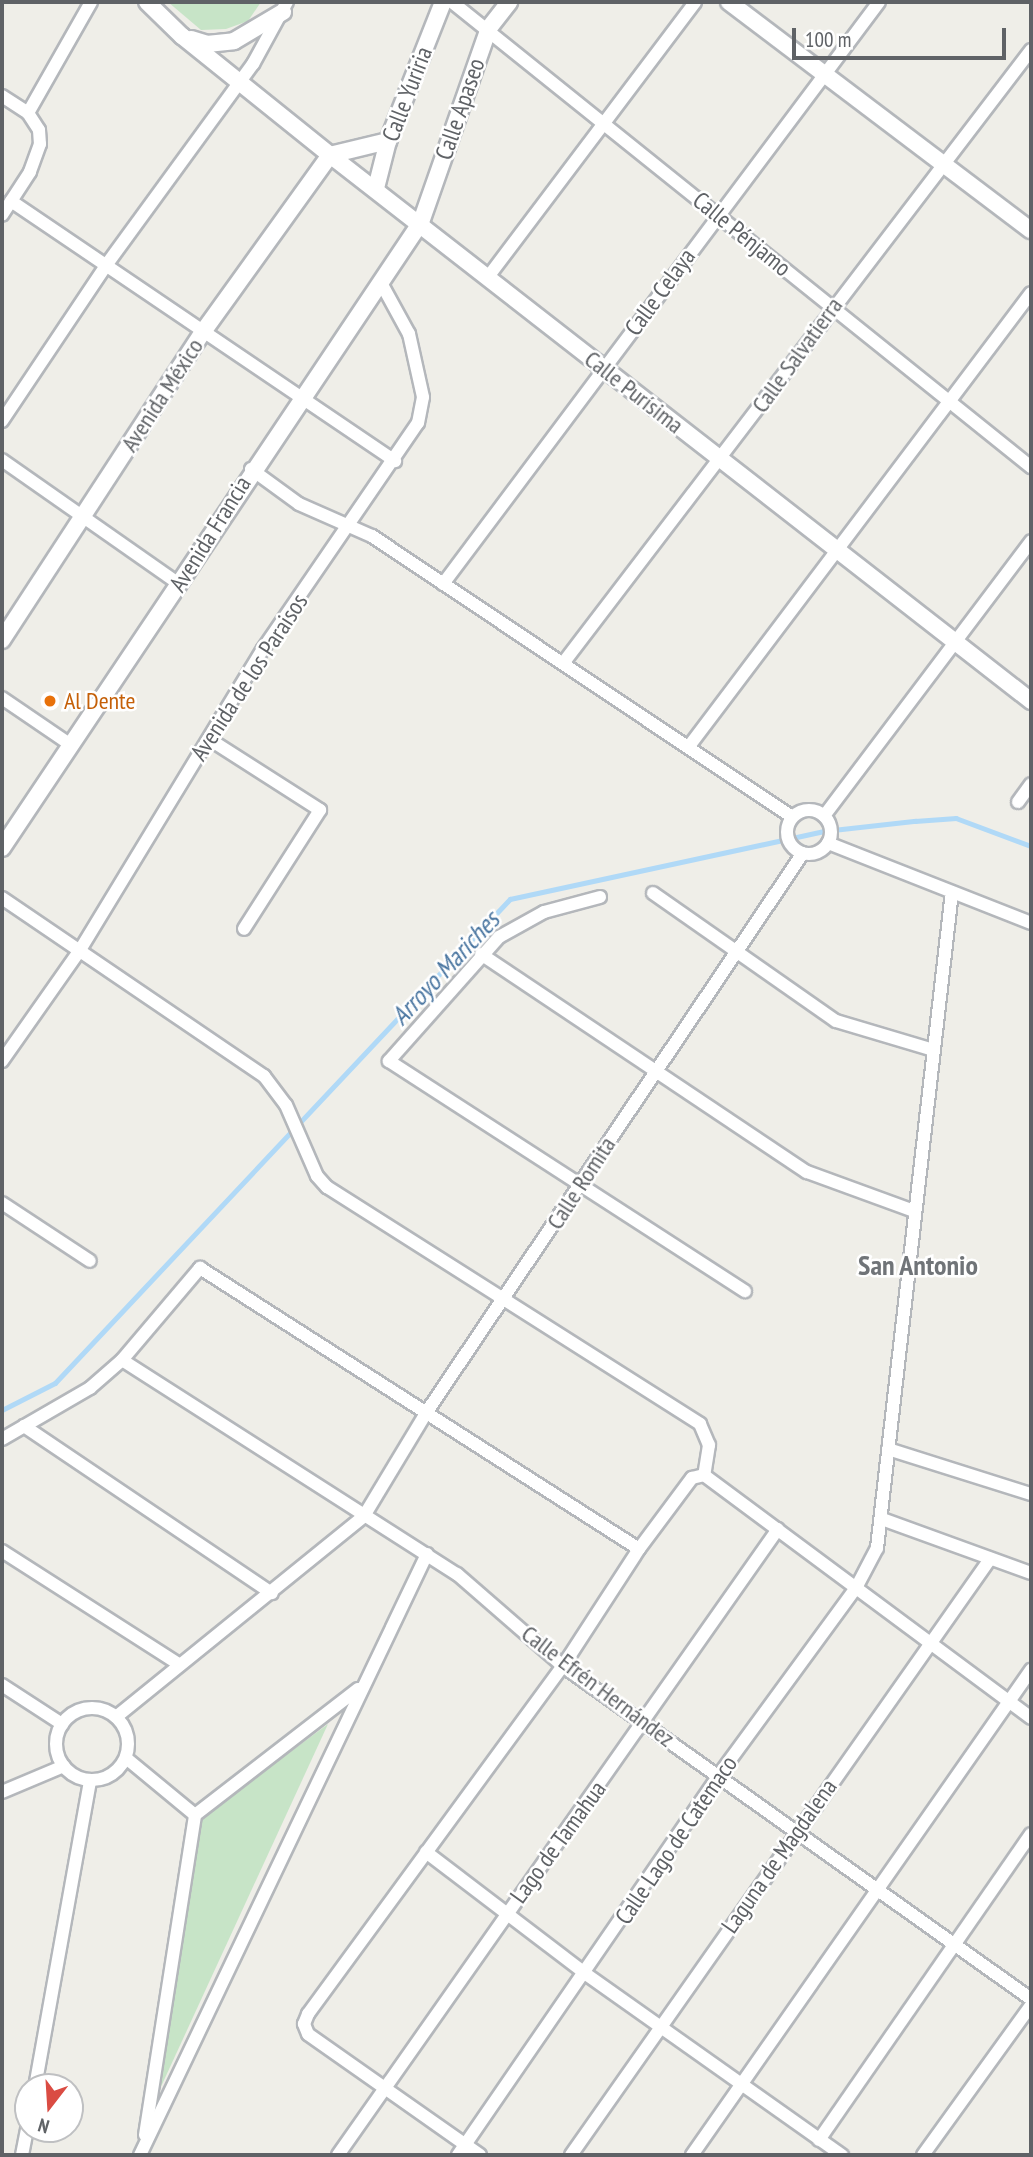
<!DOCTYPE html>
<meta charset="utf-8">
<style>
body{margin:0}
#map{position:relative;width:1033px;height:2157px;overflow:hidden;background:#efeee8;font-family:"PT Sans Narrow",sans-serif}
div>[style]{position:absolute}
.green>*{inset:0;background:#c7e4c7}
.stream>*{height:4.5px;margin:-2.25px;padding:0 2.25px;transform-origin:2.25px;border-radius:2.25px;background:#b0d9f7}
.roads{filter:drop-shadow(2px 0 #b4b7bb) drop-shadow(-2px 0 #b4b7bb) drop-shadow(0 2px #b4b7bb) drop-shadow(0 -2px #b4b7bb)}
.minor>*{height:12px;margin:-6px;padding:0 6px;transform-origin:6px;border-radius:6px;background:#fff}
.minor>.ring{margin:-6px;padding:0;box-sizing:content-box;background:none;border:12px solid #fff;border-radius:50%}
.tertiary>*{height:16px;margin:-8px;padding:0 8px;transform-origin:8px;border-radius:8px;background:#fff}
.dots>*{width:19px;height:19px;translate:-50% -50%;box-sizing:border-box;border:4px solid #fff;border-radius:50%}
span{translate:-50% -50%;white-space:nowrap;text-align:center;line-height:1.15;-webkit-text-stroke:5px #fff;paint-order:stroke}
.street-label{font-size:24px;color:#5f6266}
.food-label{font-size:24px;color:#c56008}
.left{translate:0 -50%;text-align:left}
.water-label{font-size:26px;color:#4975a0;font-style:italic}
.quarter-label{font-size:28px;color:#707478;font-weight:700}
.frame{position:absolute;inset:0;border:4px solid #5f6266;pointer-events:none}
.north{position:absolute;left:14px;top:2073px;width:70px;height:70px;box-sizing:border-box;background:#fff;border:2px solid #bfc0c2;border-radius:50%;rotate:197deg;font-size:19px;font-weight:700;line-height:28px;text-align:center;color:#5f6266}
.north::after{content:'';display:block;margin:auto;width:24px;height:32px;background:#da4c43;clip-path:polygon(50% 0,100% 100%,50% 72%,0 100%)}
.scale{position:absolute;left:792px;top:28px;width:214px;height:32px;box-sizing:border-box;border:4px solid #5f6266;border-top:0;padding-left:9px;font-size:21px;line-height:24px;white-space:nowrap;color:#5f6266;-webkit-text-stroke:5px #fff;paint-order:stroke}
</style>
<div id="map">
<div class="green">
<i style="clip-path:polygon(168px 2px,261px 2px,248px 21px,226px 29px,201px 30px)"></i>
<i style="clip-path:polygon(328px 1724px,153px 2104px,189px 1827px)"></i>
</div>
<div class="stream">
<i style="left:2px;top:1410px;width:59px;rotate:-27deg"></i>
<i style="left:55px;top:1383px;width:664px;rotate:-46.77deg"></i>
<i style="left:510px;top:899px;width:321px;rotate:-12.2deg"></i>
<i style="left:824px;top:831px;width:92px;rotate:-6.3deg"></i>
<i style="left:915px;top:821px;width:41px;rotate:-4.2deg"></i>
<i style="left:956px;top:818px;width:80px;rotate:20.5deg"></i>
</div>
<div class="roads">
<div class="minor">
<i style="left:452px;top:2px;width:743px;rotate:38.77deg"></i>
<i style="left:2px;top:96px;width:31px;rotate:33deg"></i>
<i style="left:28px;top:113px;width:20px;rotate:57deg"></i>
<i style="left:39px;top:130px;width:14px;rotate:86deg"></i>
<i style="left:40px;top:144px;width:30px;rotate:110deg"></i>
<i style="left:30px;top:172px;width:51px;rotate:123.1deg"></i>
<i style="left:28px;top:113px;width:128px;rotate:-60.4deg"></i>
<i style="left:11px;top:201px;width:464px;rotate:34.1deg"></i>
<i style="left:488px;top:277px;width:344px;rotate:-53deg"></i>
<i style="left:2px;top:421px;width:189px;rotate:-56.2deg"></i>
<i style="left:107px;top:264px;width:248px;rotate:-53.9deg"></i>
<i style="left:253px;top:64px;width:71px;rotate:-61.3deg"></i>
<i style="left:2px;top:460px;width:216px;rotate:35deg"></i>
<i style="left:251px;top:469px;width:59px;rotate:36.1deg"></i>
<i style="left:299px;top:504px;width:80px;rotate:23.7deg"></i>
<i style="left:372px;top:536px;width:505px;rotate:33.78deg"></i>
<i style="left:443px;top:584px;width:727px;rotate:-53.16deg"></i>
<i style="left:564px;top:662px;width:770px;rotate:-52.65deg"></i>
<i style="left:2px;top:698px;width:83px;rotate:34.3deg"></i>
<i style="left:209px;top:739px;width:132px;rotate:32.6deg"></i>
<i style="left:320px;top:810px;width:141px;rotate:122.6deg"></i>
<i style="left:690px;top:745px;width:566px;rotate:-52.97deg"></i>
<i style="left:1018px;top:802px;width:22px;rotate:-54deg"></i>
<i class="ring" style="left:787px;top:810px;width:32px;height:32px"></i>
<i style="left:824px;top:816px;width:344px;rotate:-53deg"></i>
<i style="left:828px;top:843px;width:218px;rotate:21.5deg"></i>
<i style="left:653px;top:893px;width:223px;rotate:35deg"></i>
<i style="left:836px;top:1021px;width:101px;rotate:16.6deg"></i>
<i style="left:600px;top:897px;width:58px;rotate:165deg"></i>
<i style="left:544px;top:912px;width:51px;rotate:150.9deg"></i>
<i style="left:499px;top:937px;width:166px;rotate:131.6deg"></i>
<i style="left:389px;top:1061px;width:424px;rotate:32.9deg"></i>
<i style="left:2px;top:898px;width:317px;rotate:34.2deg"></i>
<i style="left:264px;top:1076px;width:36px;rotate:53deg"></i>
<i style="left:286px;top:1105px;width:77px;rotate:66.4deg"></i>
<i style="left:317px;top:1176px;width:15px;rotate:48deg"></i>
<i style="left:327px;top:1187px;width:442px;rotate:32.4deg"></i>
<i style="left:700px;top:1424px;width:23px;rotate:67deg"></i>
<i style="left:709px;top:1445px;width:30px;rotate:99deg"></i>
<i style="left:481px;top:954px;width:392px;rotate:33.8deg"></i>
<i style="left:807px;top:1172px;width:114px;rotate:20deg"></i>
<i style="left:2px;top:1061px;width:136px;rotate:-54.9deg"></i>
<i style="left:80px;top:950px;width:352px;rotate:-58.7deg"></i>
<i style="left:263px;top:649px;width:274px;rotate:-55.6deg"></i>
<i style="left:418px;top:423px;width:26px;rotate:-79deg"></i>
<i style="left:423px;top:397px;width:65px;rotate:-102.5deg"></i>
<i style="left:409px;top:334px;width:60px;rotate:-118.7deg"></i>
<i style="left:2px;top:1203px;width:105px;rotate:33.4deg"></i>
<i style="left:122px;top:1360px;width:398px;rotate:32.6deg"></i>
<i style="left:457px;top:1574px;width:140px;rotate:41deg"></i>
<i style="left:563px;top:1666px;width:574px;rotate:35.43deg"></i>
<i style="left:24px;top:1426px;width:299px;rotate:34deg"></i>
<i style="left:2px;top:1439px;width:102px;rotate:-30.1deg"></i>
<i style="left:90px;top:1388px;width:43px;rotate:-41.2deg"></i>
<i style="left:122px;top:1360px;width:121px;rotate:-49.7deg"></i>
<i style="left:200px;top:1268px;width:521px;rotate:32.62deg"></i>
<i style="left:888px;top:1449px;width:150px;rotate:17.5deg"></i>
<i style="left:704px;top:1475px;width:407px;rotate:36.6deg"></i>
<i style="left:882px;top:1519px;width:158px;rotate:19.9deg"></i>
<i style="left:2px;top:1551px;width:211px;rotate:32.6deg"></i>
<i style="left:2px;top:1685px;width:72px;rotate:33deg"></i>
<i class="ring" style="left:56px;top:1708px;width:60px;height:60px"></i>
<i style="left:116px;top:1717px;width:319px;rotate:-39deg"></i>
<i style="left:364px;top:1516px;width:124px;rotate:-58.9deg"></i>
<i style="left:428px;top:1410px;width:671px;rotate:-56.05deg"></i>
<i style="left:126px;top:1758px;width:89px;rotate:39.6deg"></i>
<i style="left:2px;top:1792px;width:67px;rotate:-22.8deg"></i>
<i style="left:195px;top:1815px;width:206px;rotate:-37.7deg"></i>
<i style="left:426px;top:1852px;width:201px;rotate:37.3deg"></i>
<i style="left:586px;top:1974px;width:314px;rotate:35.3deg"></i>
<i style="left:35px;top:2087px;width:312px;rotate:-79.8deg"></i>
<i style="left:145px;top:2135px;width:324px;rotate:-81.1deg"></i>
<i style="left:819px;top:2140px;width:372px;rotate:-55.3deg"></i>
<i style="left:22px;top:2155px;width:32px;rotate:-79deg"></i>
<i style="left:140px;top:2155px;width:666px;rotate:-64.47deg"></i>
<i style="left:338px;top:2155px;width:765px;rotate:-54.9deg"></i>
<i style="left:458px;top:2155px;width:461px;rotate:-55.5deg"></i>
<i style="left:719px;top:1775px;width:232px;rotate:-53.8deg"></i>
<i style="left:856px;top:1588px;width:45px;rotate:-62.3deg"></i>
<i style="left:877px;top:1548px;width:660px;rotate:-83.48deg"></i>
<i style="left:480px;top:2155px;width:210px;rotate:-144.9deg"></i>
<i style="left:308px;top:2034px;width:11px;rotate:-112deg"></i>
<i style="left:304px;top:2024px;width:11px;rotate:-68deg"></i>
<i style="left:308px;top:2014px;width:431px;rotate:-53.8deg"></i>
<i style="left:563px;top:1666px;width:140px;rotate:-57deg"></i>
<i style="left:639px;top:1549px;width:89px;rotate:-53.3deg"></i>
<i style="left:692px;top:1478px;width:12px;rotate:-14deg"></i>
<i style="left:571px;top:2155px;width:729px;rotate:-54.89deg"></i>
<i style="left:692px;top:2155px;width:592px;rotate:-55.05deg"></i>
<i style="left:923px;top:2155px;width:185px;rotate:-54.2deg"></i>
</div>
<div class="tertiary">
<i style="left:147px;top:2px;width:49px;rotate:44.2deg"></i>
<i style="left:182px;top:36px;width:190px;rotate:38.8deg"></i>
<i style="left:330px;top:155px;width:889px;rotate:37.91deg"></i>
<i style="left:729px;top:2px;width:378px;rotate:37.1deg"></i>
<i style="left:191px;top:39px;width:17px;rotate:17deg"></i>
<i style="left:207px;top:44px;width:27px;rotate:-6deg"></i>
<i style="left:234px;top:41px;width:57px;rotate:-30.6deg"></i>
<i style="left:376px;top:188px;width:49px;rotate:-75.7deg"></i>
<i style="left:388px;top:141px;width:149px;rotate:-68.4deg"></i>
<i style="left:2px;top:640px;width:371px;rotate:-56.9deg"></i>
<i style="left:205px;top:329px;width:214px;rotate:-54.3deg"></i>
<i style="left:330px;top:155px;width:60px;rotate:-13.6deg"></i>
<i style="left:2px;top:848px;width:753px;rotate:-56.2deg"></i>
<i style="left:421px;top:222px;width:206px;rotate:-70.7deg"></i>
<i style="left:489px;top:28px;width:33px;rotate:-52deg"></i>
</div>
</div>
<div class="dots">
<i style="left:50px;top:701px;background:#e8710a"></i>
</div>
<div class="street-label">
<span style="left:407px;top:94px;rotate:-69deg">Calle Yuriria</span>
<span style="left:460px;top:109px;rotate:-71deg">Calle Apaseo</span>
<span style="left:742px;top:234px;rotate:39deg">Calle Pénjamo</span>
<span style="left:660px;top:292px;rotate:-54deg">Calle Celaya</span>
<span style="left:797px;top:355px;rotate:-54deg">Calle Salvatierra</span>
<span style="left:634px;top:392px;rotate:38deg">Calle Purísima</span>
<span style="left:162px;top:395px;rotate:-57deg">Avenida México</span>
<span style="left:210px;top:534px;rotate:-58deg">Avenida Francia</span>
<span style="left:249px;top:677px;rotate:-57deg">Avenida de los Paraisos</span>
<span style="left:581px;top:1183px;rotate:-57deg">Calle Romita</span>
<span style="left:598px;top:1686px;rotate:37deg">Calle Efrén Hernández</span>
<span style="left:676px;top:1840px;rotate:-56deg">Calle Lago de Catemaco</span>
<span style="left:558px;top:1842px;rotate:-54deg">Lago de Tamahua</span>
<span style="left:779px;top:1856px;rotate:-55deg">Laguna de Magdalena</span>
</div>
<div class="food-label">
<span class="left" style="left:64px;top:701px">Al Dente</span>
</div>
<div class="water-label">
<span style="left:445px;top:968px;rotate:-47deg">Arroyo Mariches</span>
</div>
<div class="quarter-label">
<span style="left:918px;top:1265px">San Antonio</span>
</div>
<div class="frame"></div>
<div class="north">N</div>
<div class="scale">100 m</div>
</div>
